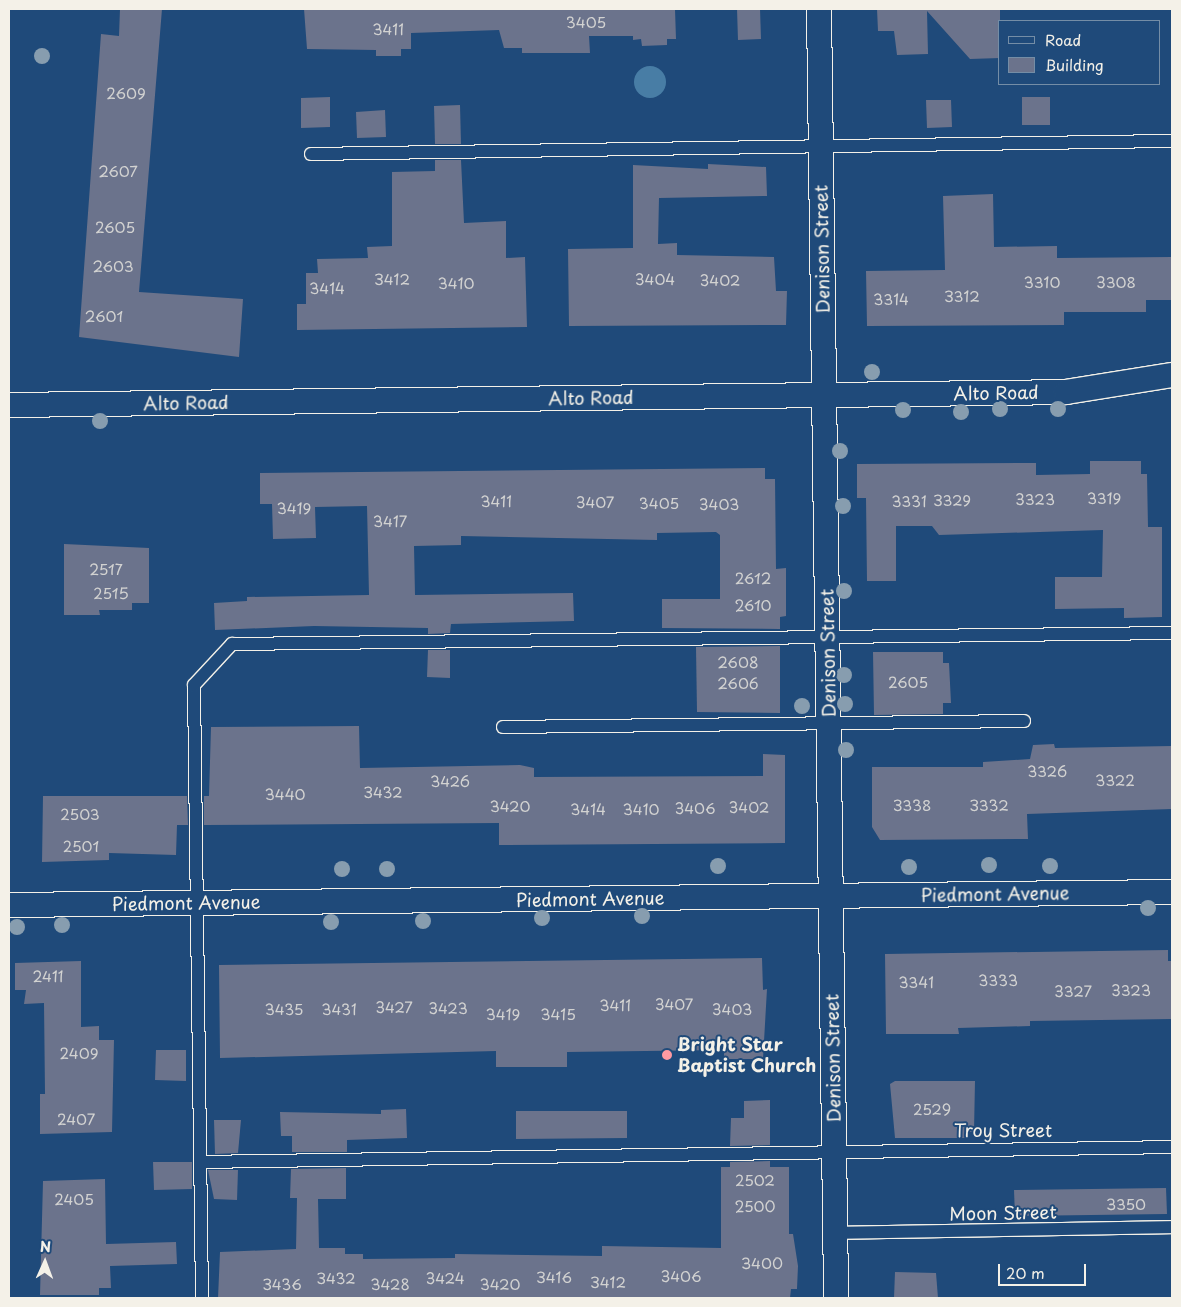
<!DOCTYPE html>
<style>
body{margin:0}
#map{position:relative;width:1181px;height:1307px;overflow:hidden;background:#1f4a7a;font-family:"Playpen Sans",sans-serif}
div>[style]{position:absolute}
.water>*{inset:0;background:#487da5}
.round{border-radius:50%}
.building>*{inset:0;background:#6b738c}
.roads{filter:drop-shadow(1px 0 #f4f1e8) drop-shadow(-1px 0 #f4f1e8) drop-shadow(0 1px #f4f1e8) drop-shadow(0 -1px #f4f1e8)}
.service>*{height:12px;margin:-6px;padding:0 6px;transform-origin:6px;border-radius:6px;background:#1f4a7a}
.minor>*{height:24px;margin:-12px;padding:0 12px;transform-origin:12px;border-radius:12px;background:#1f4a7a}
.trees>*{width:16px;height:16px;margin:-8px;border-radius:50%;background:#879daf}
.dots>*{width:14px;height:14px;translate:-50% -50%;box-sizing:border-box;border:2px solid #1f4a7a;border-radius:50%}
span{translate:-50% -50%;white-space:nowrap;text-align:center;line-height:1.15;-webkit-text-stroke:4px #1f4a7a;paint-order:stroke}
.number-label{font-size:15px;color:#d2d2d1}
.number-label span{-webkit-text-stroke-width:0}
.street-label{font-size:18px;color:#f4f1e8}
.poi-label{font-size:18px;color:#f4f1e8;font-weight:700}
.left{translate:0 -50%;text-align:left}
.frame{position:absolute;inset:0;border:10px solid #f4f1e8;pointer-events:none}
.legend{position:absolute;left:998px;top:20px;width:162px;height:65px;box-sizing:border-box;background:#1f4a7a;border:1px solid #748da6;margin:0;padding:6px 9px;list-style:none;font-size:15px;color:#f4f1e8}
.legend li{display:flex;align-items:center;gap:10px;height:25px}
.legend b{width:25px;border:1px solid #748da6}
.north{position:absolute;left:20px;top:1237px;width:50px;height:50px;-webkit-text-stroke:4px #1f4a7a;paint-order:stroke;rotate:2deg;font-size:14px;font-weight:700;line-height:20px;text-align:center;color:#f4f1e8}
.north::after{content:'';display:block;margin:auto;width:18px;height:22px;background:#f4f1e8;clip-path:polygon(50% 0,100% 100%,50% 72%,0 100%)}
.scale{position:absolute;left:998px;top:1264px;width:88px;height:22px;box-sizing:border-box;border:2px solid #f4f1e8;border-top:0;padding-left:6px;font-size:15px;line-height:18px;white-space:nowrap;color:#f4f1e8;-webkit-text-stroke:4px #1f4a7a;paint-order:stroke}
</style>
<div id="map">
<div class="water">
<i class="round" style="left:634px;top:66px;width:32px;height:32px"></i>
</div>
<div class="building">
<i style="clip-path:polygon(120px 9px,162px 9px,139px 292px,243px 299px,239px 357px,79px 337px,101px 34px,119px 36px)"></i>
<i style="clip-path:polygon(304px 9px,675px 9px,676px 39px,667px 39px,667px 45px,642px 46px,641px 39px,633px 40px,633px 36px,589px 36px,590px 53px,522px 53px,522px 48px,504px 48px,499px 30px,411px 33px,411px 49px,401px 49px,401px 56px,376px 56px,376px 50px,307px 49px)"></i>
<i style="clip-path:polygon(737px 9px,760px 9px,761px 39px,738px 40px)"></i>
<i style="clip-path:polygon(877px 9px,1000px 9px,1000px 58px,970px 59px,927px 11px,928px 54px,897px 55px,894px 31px,878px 31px)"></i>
<i style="clip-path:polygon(330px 97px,330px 127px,301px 128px,301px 98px)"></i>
<i style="clip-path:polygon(1022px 97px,1050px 97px,1050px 125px,1022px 125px)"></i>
<i style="clip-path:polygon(926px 100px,951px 100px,952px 127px,927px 128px)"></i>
<i style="clip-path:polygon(460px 105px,461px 144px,435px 144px,434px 106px)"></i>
<i style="clip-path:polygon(385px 110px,386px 137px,357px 138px,356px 112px)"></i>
<i style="clip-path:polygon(435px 160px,461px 160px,464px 223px,506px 221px,506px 258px,525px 257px,527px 327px,297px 330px,297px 304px,306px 304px,306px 273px,318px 273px,317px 259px,368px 258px,367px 247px,392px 246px,392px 172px,435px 171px)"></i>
<i style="clip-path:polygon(708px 164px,766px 167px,767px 196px,659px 198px,658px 244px,677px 243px,677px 255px,774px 257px,776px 291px,787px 291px,786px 325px,569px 326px,568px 249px,633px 248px,633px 165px,708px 169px)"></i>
<i style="clip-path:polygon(993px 194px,994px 247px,1057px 246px,1057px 258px,1172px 257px,1172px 300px,1146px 300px,1146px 312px,1064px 312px,1064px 325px,867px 326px,866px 271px,945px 270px,943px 196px)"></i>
<i style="clip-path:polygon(1090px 461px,1141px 461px,1141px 474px,1147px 474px,1148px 527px,1162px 527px,1162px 617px,1124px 618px,1124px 608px,1055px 609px,1055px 577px,1102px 577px,1103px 530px,939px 535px,932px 526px,896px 526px,896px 581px,867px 581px,866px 498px,857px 498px,857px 464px,1036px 463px,1036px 475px,1090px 474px)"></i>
<i style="clip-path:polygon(765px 468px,765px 479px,775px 479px,776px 569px,786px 568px,786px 616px,780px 617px,780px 629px,662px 628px,662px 599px,720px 599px,720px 535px,716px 532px,657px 533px,657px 540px,461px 536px,461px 545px,414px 546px,415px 595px,573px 593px,574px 621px,451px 624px,450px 633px,428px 634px,428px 628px,314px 626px,215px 630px,214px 603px,247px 601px,247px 597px,369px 595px,367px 506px,315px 507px,316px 538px,273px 539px,272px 504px,260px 504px,260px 473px)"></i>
<i style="clip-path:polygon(64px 544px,149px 548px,149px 603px,132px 603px,132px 610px,99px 610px,100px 615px,64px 615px)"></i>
<i style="clip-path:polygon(780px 646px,780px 713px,697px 712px,696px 647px)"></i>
<i style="clip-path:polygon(428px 650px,450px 650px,450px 678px,427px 677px)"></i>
<i style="clip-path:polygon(873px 652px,943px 652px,943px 663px,949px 663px,951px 703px,943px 703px,943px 714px,874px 715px)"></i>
<i style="clip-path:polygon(359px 726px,360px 768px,520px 765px,534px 768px,534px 777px,763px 776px,763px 754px,785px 755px,785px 843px,499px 845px,499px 823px,204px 825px,204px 796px,209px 796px,211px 727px)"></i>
<i style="clip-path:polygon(1054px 744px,1055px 748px,1172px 746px,1172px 809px,1027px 814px,1028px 839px,880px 840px,872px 827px,872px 767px,983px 767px,983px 762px,1030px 759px,1033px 745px)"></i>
<i style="clip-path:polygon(43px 796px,187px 796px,188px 825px,177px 825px,176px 855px,109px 853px,109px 860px,42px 862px)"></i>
<i style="clip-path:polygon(1168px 950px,1168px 961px,1172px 961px,1172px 1019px,1030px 1021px,1030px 1026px,958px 1028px,959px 1034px,886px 1034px,885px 954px)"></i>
<i style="clip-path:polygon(762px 958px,763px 990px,767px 989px,763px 1059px,724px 1059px,724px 1050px,567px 1052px,567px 1067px,496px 1067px,496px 1051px,220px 1058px,219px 965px)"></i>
<i style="clip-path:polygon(81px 961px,81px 1027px,99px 1026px,99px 1040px,114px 1040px,112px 1132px,40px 1134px,40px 1094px,45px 1094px,44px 1003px,24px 1004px,26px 990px,15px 990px,15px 963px)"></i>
<i style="clip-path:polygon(156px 1050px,186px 1050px,186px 1081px,155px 1080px)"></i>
<i style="clip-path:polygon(895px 1081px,975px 1081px,974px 1132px,967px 1132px,967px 1138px,895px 1138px,890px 1084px)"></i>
<i style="clip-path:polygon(770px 1100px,770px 1145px,730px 1146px,731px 1118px,744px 1118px,744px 1101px)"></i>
<i style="clip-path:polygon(406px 1109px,407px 1138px,347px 1140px,347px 1152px,292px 1152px,292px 1136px,281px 1136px,280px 1112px,381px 1114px,381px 1110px)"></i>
<i style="clip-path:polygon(516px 1111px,627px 1111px,627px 1138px,516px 1139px)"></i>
<i style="clip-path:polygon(214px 1120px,241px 1120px,238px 1153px,215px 1154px)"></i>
<i style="clip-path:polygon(770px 1161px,770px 1167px,789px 1167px,789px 1234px,793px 1234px,798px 1266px,797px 1289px,791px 1289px,790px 1298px,218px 1298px,220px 1252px,296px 1249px,297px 1198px,290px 1198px,291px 1169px,346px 1168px,346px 1199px,318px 1199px,319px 1248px,345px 1248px,345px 1254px,363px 1254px,363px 1259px,455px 1258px,455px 1254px,602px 1256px,602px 1246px,721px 1248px,721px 1167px,730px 1167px,730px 1162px)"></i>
<i style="clip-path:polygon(153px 1162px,192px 1162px,192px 1189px,154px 1190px)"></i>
<i style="clip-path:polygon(208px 1170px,238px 1170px,237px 1200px,214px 1199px)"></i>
<i style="clip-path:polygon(105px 1179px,106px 1244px,176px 1242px,177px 1264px,110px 1266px,111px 1288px,99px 1288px,99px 1295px,40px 1295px,43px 1181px)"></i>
<i style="clip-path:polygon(1166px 1188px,1167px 1214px,1015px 1216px,1014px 1190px)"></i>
<i style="clip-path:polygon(895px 1272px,936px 1273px,938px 1298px,894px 1298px)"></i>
</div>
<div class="roads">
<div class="service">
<i style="left:311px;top:154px;width:861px;rotate:-0.87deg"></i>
<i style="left:503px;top:727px;width:521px;rotate:-0.66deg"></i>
<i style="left:200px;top:1162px;width:972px;rotate:-0.88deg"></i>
<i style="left:835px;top:1233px;width:337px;rotate:-1deg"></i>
<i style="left:202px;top:1298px;width:613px;rotate:-90.75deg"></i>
<i style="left:194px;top:685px;width:56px;rotate:-47.2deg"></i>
<i style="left:232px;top:644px;width:940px;rotate:-0.67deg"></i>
</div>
<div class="minor">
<i style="left:819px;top:9px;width:1289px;rotate:89.24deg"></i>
<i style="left:9px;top:405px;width:1057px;rotate:-0.7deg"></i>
<i style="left:1066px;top:392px;width:107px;rotate:-9.1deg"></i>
<i style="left:9px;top:905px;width:1163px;rotate:-0.64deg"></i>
</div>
</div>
<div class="trees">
<i style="left:42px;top:56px"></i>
<i style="left:872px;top:372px"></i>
<i style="left:1000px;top:409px"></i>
<i style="left:1058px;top:409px"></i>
<i style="left:903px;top:410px"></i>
<i style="left:961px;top:412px"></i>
<i style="left:100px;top:421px"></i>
<i style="left:840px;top:451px"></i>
<i style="left:843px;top:506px"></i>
<i style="left:844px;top:591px"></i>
<i style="left:844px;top:675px"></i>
<i style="left:845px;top:704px"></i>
<i style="left:802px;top:706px"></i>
<i style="left:846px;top:750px"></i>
<i style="left:989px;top:865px"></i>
<i style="left:718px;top:866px"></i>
<i style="left:1050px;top:866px"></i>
<i style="left:909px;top:867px"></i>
<i style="left:342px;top:869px"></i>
<i style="left:387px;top:869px"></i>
<i style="left:1148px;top:908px"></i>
<i style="left:642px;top:916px"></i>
<i style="left:542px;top:918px"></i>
<i style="left:423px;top:921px"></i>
<i style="left:331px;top:922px"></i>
<i style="left:62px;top:925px"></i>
<i style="left:17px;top:927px"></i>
</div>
<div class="dots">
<i style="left:667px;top:1055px;background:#ff9aa2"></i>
</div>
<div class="number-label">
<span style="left:586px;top:22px">3405</span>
<span style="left:388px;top:29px">3411</span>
<span style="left:126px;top:93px">2609</span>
<span style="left:118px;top:171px">2607</span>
<span style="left:115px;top:227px">2605</span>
<span style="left:113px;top:266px">2603</span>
<span style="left:392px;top:279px">3412</span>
<span style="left:655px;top:279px">3404</span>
<span style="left:720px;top:280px">3402</span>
<span style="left:1042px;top:282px">3310</span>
<span style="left:1116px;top:282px">3308</span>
<span style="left:456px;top:283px">3410</span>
<span style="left:327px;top:288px">3414</span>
<span style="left:962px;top:296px">3312</span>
<span style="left:891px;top:299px">3314</span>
<span style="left:104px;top:316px">2601</span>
<span style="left:1104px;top:498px">3319</span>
<span style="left:1035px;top:499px">3323</span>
<span style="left:952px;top:500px">3329</span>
<span style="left:496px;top:501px">3411</span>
<span style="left:909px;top:501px">3331</span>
<span style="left:595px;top:502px">3407</span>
<span style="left:659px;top:503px">3405</span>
<span style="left:719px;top:504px">3403</span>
<span style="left:294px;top:508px">3419</span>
<span style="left:390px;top:521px">3417</span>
<span style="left:106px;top:569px">2517</span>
<span style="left:753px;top:578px">2612</span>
<span style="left:111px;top:593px">2515</span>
<span style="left:753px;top:605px">2610</span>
<span style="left:738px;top:662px">2608</span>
<span style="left:908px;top:682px">2605</span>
<span style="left:738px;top:683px">2606</span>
<span style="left:1047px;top:771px">3326</span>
<span style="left:1115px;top:780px">3322</span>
<span style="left:450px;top:781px">3426</span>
<span style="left:383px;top:792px">3432</span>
<span style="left:285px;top:794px">3440</span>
<span style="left:912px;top:805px">3338</span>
<span style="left:989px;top:805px">3332</span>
<span style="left:510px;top:806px">3420</span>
<span style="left:749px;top:807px">3402</span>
<span style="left:695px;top:808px">3406</span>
<span style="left:588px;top:809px">3414</span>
<span style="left:641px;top:809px">3410</span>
<span style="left:80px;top:814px">2503</span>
<span style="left:81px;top:846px">2501</span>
<span style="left:48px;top:976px">2411</span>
<span style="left:998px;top:980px">3333</span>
<span style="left:916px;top:982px">3341</span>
<span style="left:1131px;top:990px">3323</span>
<span style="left:1073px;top:991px">3327</span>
<span style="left:674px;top:1004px">3407</span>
<span style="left:615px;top:1005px">3411</span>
<span style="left:394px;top:1007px">3427</span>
<span style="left:448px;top:1008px">3423</span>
<span style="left:284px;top:1009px">3435</span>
<span style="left:339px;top:1009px">3431</span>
<span style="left:732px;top:1009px">3403</span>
<span style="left:503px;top:1014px">3419</span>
<span style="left:558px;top:1014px">3415</span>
<span style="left:79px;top:1053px">2409</span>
<span style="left:932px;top:1109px">2529</span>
<span style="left:76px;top:1119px">2407</span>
<span style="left:755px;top:1180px">2502</span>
<span style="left:74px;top:1199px">2405</span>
<span style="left:1126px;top:1204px">3350</span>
<span style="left:755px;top:1206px">2500</span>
<span style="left:762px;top:1263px">3400</span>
<span style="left:681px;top:1276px">3406</span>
<span style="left:554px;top:1277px">3416</span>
<span style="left:336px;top:1278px">3432</span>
<span style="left:445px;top:1278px">3424</span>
<span style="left:608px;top:1282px">3412</span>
<span style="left:282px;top:1284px">3436</span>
<span style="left:390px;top:1284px">3428</span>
<span style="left:500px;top:1284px">3420</span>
</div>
<div class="street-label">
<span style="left:822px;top:249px;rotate:-91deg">Denison Street</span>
<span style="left:996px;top:393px;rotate:-1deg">Alto Road</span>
<span style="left:591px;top:398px;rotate:-1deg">Alto Road</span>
<span style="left:186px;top:403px;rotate:-1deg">Alto Road</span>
<span style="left:828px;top:653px;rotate:-91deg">Denison Street</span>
<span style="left:995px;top:894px;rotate:-1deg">Piedmont Avenue</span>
<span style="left:590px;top:899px;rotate:-1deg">Piedmont Avenue</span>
<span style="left:186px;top:903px;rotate:-1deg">Piedmont Avenue</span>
<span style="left:833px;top:1058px;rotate:-91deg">Denison Street</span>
<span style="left:1003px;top:1130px">Troy Street</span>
<span style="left:1003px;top:1213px;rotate:-1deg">Moon Street</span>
</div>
<div class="poi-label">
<span class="left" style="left:677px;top:1055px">Bright Star<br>Baptist Church</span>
</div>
<div class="frame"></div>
<ul class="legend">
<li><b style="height:6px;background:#1f4a7a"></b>Road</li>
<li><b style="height:14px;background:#6b738c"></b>Building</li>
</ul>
<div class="north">N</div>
<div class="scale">20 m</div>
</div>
